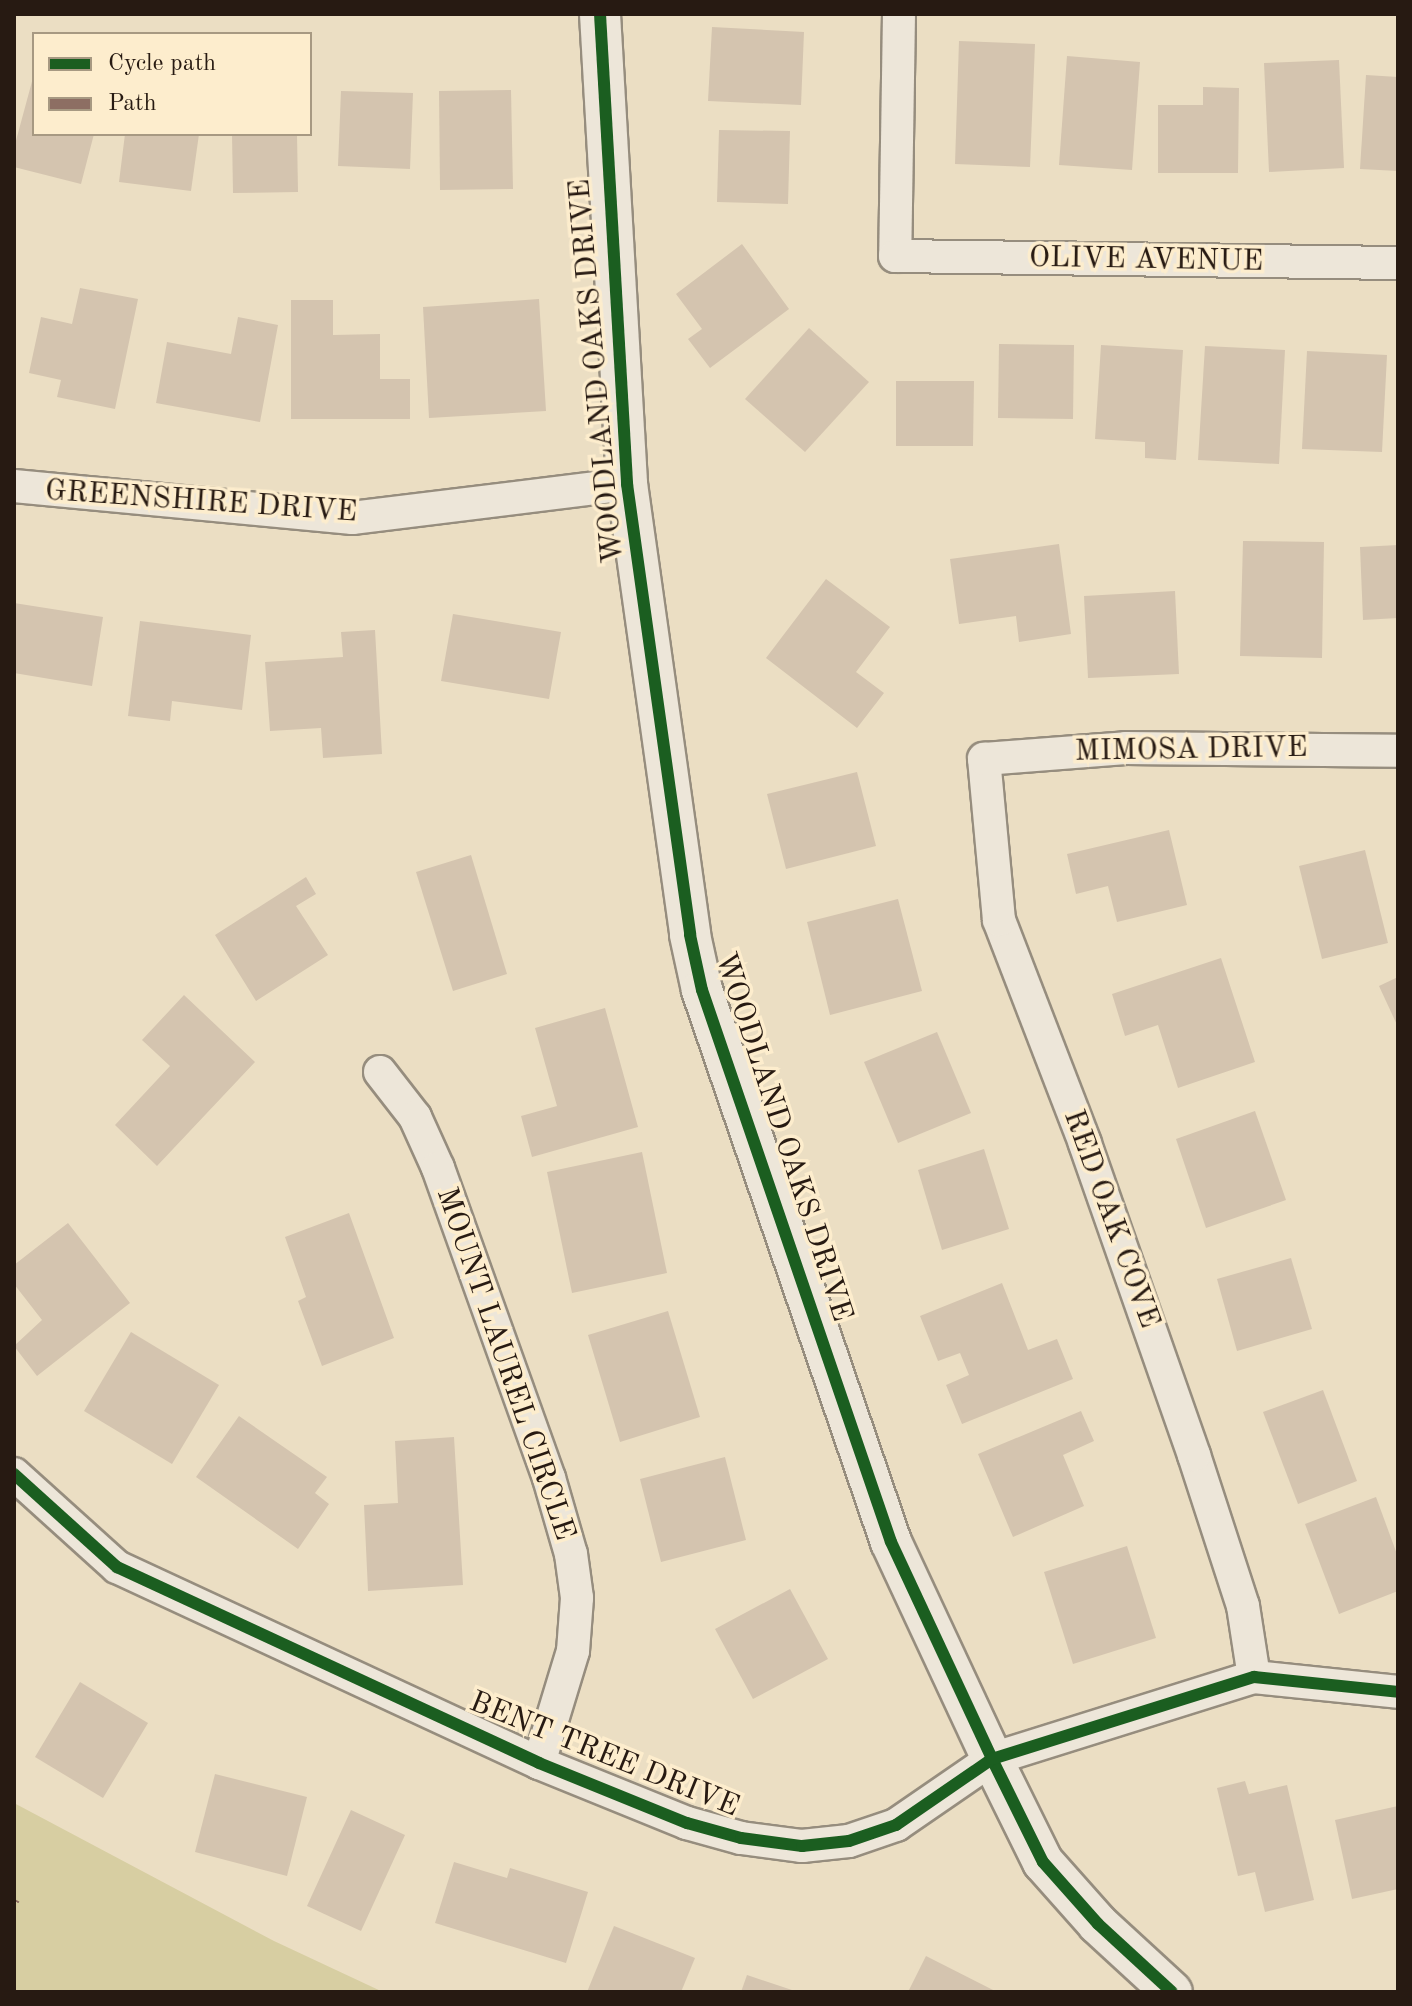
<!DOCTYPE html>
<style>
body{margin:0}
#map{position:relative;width:1412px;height:2006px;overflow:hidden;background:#ebdec3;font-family:"Old Standard TT",serif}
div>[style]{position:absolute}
.green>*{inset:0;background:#d7cea2}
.building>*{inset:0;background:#d4c4af}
.roads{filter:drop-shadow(2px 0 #968d7e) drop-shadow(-2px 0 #968d7e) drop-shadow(0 2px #968d7e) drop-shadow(0 -2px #968d7e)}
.minor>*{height:32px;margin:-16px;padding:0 16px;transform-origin:16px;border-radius:16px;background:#ede6d9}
.tertiary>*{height:40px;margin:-20px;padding:0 20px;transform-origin:20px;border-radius:20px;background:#ede6d9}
.quiet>*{height:10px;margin-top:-5px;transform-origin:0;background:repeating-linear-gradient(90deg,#8d6e63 0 20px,transparent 0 30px)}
.cycleway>*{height:12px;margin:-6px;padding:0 6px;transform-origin:6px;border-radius:6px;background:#1b5e20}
span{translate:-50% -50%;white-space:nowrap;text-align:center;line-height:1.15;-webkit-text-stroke:7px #fdedcd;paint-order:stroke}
.street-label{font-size:30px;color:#271a12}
.frame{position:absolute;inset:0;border:16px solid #271a12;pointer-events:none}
.legend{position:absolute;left:32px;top:32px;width:280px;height:104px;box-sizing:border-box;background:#fdedcd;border:2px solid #a79982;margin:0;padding:10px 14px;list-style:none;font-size:24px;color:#271a12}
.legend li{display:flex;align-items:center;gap:16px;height:40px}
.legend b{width:40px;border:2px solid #a79982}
</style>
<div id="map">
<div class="green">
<i style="clip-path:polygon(14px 1803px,274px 1941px,383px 1992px,14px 1992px)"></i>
</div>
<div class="building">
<i style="clip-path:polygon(712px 27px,804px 32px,801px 105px,708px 101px)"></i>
<i style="clip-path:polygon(959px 41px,1035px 44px,1030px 167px,955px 164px)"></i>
<i style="clip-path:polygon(1067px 56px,1140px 62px,1132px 170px,1059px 165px)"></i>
<i style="clip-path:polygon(1339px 60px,1344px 168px,1269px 172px,1264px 63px)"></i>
<i style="clip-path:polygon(34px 74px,34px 134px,94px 134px,81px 184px,14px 167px,14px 148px)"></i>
<i style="clip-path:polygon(1366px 75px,1398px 77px,1398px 171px,1360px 169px)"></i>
<i style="clip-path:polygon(1203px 87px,1239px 88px,1238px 173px,1158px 173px,1158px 105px,1203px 105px)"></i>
<i style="clip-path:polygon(511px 90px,513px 189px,440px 190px,439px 91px)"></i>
<i style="clip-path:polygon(341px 91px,413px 93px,410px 169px,338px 166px)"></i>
<i style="clip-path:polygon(719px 130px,790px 131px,788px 204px,717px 202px)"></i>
<i style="clip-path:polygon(125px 134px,199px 134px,191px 191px,119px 182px)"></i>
<i style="clip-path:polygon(232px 134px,297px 134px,298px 192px,233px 193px)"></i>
<i style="clip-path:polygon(742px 244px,789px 309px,710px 368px,688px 339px,702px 329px,676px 294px)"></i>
<i style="clip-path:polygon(80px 288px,138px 299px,115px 409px,57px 397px,61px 380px,29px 373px,41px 317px,72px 324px)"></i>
<i style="clip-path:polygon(539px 299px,546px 411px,429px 418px,423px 307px)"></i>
<i style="clip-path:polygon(291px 300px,333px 300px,333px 335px,380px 334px,380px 379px,410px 379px,410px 419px,291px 419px)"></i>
<i style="clip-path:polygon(238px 317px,278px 325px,260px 422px,156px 403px,167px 342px,231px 354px)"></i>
<i style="clip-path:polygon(809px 328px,869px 382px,805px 452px,745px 399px)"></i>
<i style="clip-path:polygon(999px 344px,1074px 345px,1073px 419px,998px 418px)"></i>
<i style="clip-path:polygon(1101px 345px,1183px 350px,1176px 460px,1145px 458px,1145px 442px,1095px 439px)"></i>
<i style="clip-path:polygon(1205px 346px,1285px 350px,1279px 464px,1198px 460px)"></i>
<i style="clip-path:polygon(1307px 351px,1387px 355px,1382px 452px,1302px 449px)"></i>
<i style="clip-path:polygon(896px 381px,974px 381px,973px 446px,896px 446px)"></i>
<i style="clip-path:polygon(1243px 541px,1324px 542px,1322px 658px,1240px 656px)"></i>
<i style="clip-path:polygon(1059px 544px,1071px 634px,1019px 642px,1016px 616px,959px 624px,950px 559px)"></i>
<i style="clip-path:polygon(1398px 545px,1398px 618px,1363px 620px,1360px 547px)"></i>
<i style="clip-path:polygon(826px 579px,890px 627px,856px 672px,884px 693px,857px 728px,766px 658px)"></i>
<i style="clip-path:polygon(1175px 591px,1179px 674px,1088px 678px,1084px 596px)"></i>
<i style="clip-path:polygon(14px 603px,103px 617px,92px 686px,14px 673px)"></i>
<i style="clip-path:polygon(453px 614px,561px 632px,549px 699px,441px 681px)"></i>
<i style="clip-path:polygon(140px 621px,251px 635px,242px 710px,172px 701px,170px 721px,128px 716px)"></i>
<i style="clip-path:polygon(375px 630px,382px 754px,323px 758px,321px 728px,270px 731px,265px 662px,343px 657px,341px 632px)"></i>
<i style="clip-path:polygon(857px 772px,876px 846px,786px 869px,767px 794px)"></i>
<i style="clip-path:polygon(1169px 830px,1187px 905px,1117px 922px,1108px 886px,1076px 894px,1067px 854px)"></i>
<i style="clip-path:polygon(1365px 850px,1388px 943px,1322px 959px,1299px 866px)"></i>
<i style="clip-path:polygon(471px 855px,507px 974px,453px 991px,416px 872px)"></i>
<i style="clip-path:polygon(306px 877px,316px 894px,296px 906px,328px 955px,256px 1001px,215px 935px)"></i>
<i style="clip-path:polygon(898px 899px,922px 991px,830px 1015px,807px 922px)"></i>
<i style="clip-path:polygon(1221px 958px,1255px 1062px,1178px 1088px,1158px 1025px,1125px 1036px,1112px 994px)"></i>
<i style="clip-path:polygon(1398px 977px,1398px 1027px,1379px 986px)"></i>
<i style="clip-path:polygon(184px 995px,255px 1062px,157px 1166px,115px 1125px,170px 1066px,142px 1040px)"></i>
<i style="clip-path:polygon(605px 1008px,638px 1127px,532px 1157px,521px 1116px,557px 1106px,535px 1028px)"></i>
<i style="clip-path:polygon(937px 1032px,971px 1113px,898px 1143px,864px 1062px)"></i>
<i style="clip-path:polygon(1255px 1111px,1286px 1200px,1206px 1228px,1176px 1139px)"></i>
<i style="clip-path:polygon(984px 1149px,1009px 1229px,942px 1250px,918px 1170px)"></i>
<i style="clip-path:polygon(642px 1152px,667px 1273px,572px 1293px,547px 1172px)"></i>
<i style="clip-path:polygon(349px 1213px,394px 1338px,322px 1366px,298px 1301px,306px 1297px,285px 1237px)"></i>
<i style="clip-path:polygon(68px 1223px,130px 1303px,37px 1376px,14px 1346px,42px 1320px,14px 1284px,14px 1265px)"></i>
<i style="clip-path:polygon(1291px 1258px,1312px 1329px,1237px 1351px,1217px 1279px)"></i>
<i style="clip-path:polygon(1002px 1283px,1028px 1350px,1057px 1339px,1073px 1379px,962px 1424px,946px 1385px,969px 1375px,960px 1353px,938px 1361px,920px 1316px)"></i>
<i style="clip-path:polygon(668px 1311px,700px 1417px,620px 1442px,588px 1335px)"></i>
<i style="clip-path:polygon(131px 1332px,219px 1385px,172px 1464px,84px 1411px)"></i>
<i style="clip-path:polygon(1323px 1390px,1357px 1481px,1298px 1504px,1263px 1412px)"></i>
<i style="clip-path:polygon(1081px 1411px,1094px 1441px,1063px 1455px,1084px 1506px,1013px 1537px,978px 1454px)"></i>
<i style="clip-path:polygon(239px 1416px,327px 1477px,315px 1493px,329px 1504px,298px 1549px,196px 1477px)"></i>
<i style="clip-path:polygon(454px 1437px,463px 1585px,368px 1591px,364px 1505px,398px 1503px,395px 1441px)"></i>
<i style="clip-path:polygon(725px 1457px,746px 1540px,661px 1562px,640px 1479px)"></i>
<i style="clip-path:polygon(1376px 1497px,1398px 1557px,1398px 1591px,1339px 1614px,1305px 1524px)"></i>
<i style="clip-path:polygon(1127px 1546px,1156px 1638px,1073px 1664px,1044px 1572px)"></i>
<i style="clip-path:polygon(790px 1589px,828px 1659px,753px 1699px,715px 1629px)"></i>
<i style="clip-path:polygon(80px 1682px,148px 1723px,103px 1798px,35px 1757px)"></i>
<i style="clip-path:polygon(215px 1774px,307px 1797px,287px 1876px,195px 1852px)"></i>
<i style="clip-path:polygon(1245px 1781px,1249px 1794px,1287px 1785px,1314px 1900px,1265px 1912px,1255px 1872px,1238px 1876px,1217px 1788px)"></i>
<i style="clip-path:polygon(1398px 1806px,1398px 1889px,1352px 1899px,1335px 1820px)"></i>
<i style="clip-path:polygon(351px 1810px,405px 1835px,361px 1931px,307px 1906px)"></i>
<i style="clip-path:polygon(454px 1862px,507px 1878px,510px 1868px,588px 1892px,566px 1963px,435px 1923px)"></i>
<i style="clip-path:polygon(614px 1926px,695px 1958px,681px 1992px,587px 1992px)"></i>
<i style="clip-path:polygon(926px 1956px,997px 1992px,908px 1992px)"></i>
<i style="clip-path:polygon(747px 1975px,795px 1991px,795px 1992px,741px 1992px)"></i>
</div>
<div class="roads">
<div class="minor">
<i style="left:899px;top:14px;width:242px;rotate:90.9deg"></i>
<i style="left:895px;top:256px;width:503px;rotate:0.8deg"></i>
<i style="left:14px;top:486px;width:340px;rotate:5.4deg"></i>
<i style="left:352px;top:518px;width:277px;rotate:-7deg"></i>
<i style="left:380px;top:1072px;width:57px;rotate:52.1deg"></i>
<i style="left:415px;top:1117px;width:56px;rotate:65.7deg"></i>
<i style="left:438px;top:1168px;width:329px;rotate:70.3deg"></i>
<i style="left:549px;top:1478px;width:79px;rotate:73.9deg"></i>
<i style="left:571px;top:1554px;width:44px;rotate:82.2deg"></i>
<i style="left:577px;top:1598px;width:53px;rotate:94.3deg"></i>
<i style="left:573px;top:1651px;width:117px;rotate:106.9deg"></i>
<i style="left:14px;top:1474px;width:139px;rotate:42.1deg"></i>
<i style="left:117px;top:1567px;width:465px;rotate:24.9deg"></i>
<i style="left:539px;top:1763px;width:160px;rotate:22.1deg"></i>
<i style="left:687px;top:1823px;width:56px;rotate:15.5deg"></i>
<i style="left:741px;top:1838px;width:62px;rotate:7.5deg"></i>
<i style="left:802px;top:1846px;width:47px;rotate:-6.1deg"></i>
<i style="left:849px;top:1841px;width:50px;rotate:-18.8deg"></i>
<i style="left:896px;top:1825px;width:116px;rotate:-34.5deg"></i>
<i style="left:992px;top:1759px;width:275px;rotate:-17.4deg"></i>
<i style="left:1254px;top:1677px;width:145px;rotate:5.9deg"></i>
<i style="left:1254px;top:1677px;width:72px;rotate:-98.8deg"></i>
<i style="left:1243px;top:1606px;width:159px;rotate:-108deg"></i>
<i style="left:1194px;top:1455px;width:330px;rotate:-109.3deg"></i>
<i style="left:1085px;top:1143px;width:239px;rotate:-111.1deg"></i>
<i style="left:999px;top:920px;width:162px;rotate:-95.3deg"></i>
<i style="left:984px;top:759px;width:142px;rotate:-4.4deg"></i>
<i style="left:1126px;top:748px;width:272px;rotate:0.6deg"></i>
</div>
<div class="tertiary">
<i style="left:600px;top:14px;width:471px;rotate:86.7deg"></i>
<i style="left:627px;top:484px;width:455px;rotate:82deg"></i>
<i style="left:690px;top:935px;width:56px;rotate:77.7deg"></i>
<i style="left:702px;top:990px;width:583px;rotate:71.1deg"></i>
<i style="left:891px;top:1542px;width:239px;rotate:65deg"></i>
<i style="left:992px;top:1759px;width:115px;rotate:63.7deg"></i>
<i style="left:1043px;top:1862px;width:83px;rotate:48.4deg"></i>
<i style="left:1098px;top:1924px;width:100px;rotate:42.6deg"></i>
</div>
</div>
<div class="quiet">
<i style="left:14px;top:1901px;width:2px;rotate:-63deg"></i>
</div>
<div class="cycleway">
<i style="left:600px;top:14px;width:471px;rotate:86.7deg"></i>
<i style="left:627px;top:484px;width:455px;rotate:82deg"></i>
<i style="left:690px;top:935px;width:56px;rotate:77.7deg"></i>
<i style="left:702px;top:990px;width:583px;rotate:71.1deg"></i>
<i style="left:891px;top:1542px;width:239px;rotate:65deg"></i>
<i style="left:992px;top:1759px;width:115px;rotate:63.7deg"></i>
<i style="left:1043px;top:1862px;width:83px;rotate:48.4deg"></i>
<i style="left:1098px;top:1924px;width:100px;rotate:42.6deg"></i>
<i style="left:14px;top:1474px;width:139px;rotate:42.1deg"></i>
<i style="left:117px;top:1567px;width:465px;rotate:24.9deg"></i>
<i style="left:539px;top:1763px;width:160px;rotate:22.1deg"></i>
<i style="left:687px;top:1823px;width:56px;rotate:15.5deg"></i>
<i style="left:741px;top:1838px;width:62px;rotate:7.5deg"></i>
<i style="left:802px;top:1846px;width:47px;rotate:-6.1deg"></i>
<i style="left:849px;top:1841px;width:50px;rotate:-18.8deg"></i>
<i style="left:896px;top:1825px;width:116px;rotate:-34.5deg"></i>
<i style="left:992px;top:1759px;width:275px;rotate:-17.4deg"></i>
<i style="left:1254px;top:1677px;width:145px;rotate:5.9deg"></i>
</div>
<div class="street-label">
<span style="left:1146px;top:260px;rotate:1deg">OLIVE AVENUE</span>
<span style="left:597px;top:371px;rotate:-95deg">WOODLAND OAKS DRIVE</span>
<span style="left:201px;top:502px;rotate:4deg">GREENSHIRE DRIVE</span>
<span style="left:1191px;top:750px;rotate:-1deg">MIMOSA DRIVE</span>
<span style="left:783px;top:1137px;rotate:72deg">WOODLAND OAKS DRIVE</span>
<span style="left:1111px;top:1219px;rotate:70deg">RED OAK COVE</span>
<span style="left:505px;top:1364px;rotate:71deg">MOUNT LAUREL CIRCLE</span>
<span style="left:604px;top:1755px;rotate:22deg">BENT TREE DRIVE</span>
</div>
<div class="frame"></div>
<ul class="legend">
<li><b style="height:10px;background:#1b5e20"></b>Cycle path</li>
<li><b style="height:10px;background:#8d6e63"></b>Path</li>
</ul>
</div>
